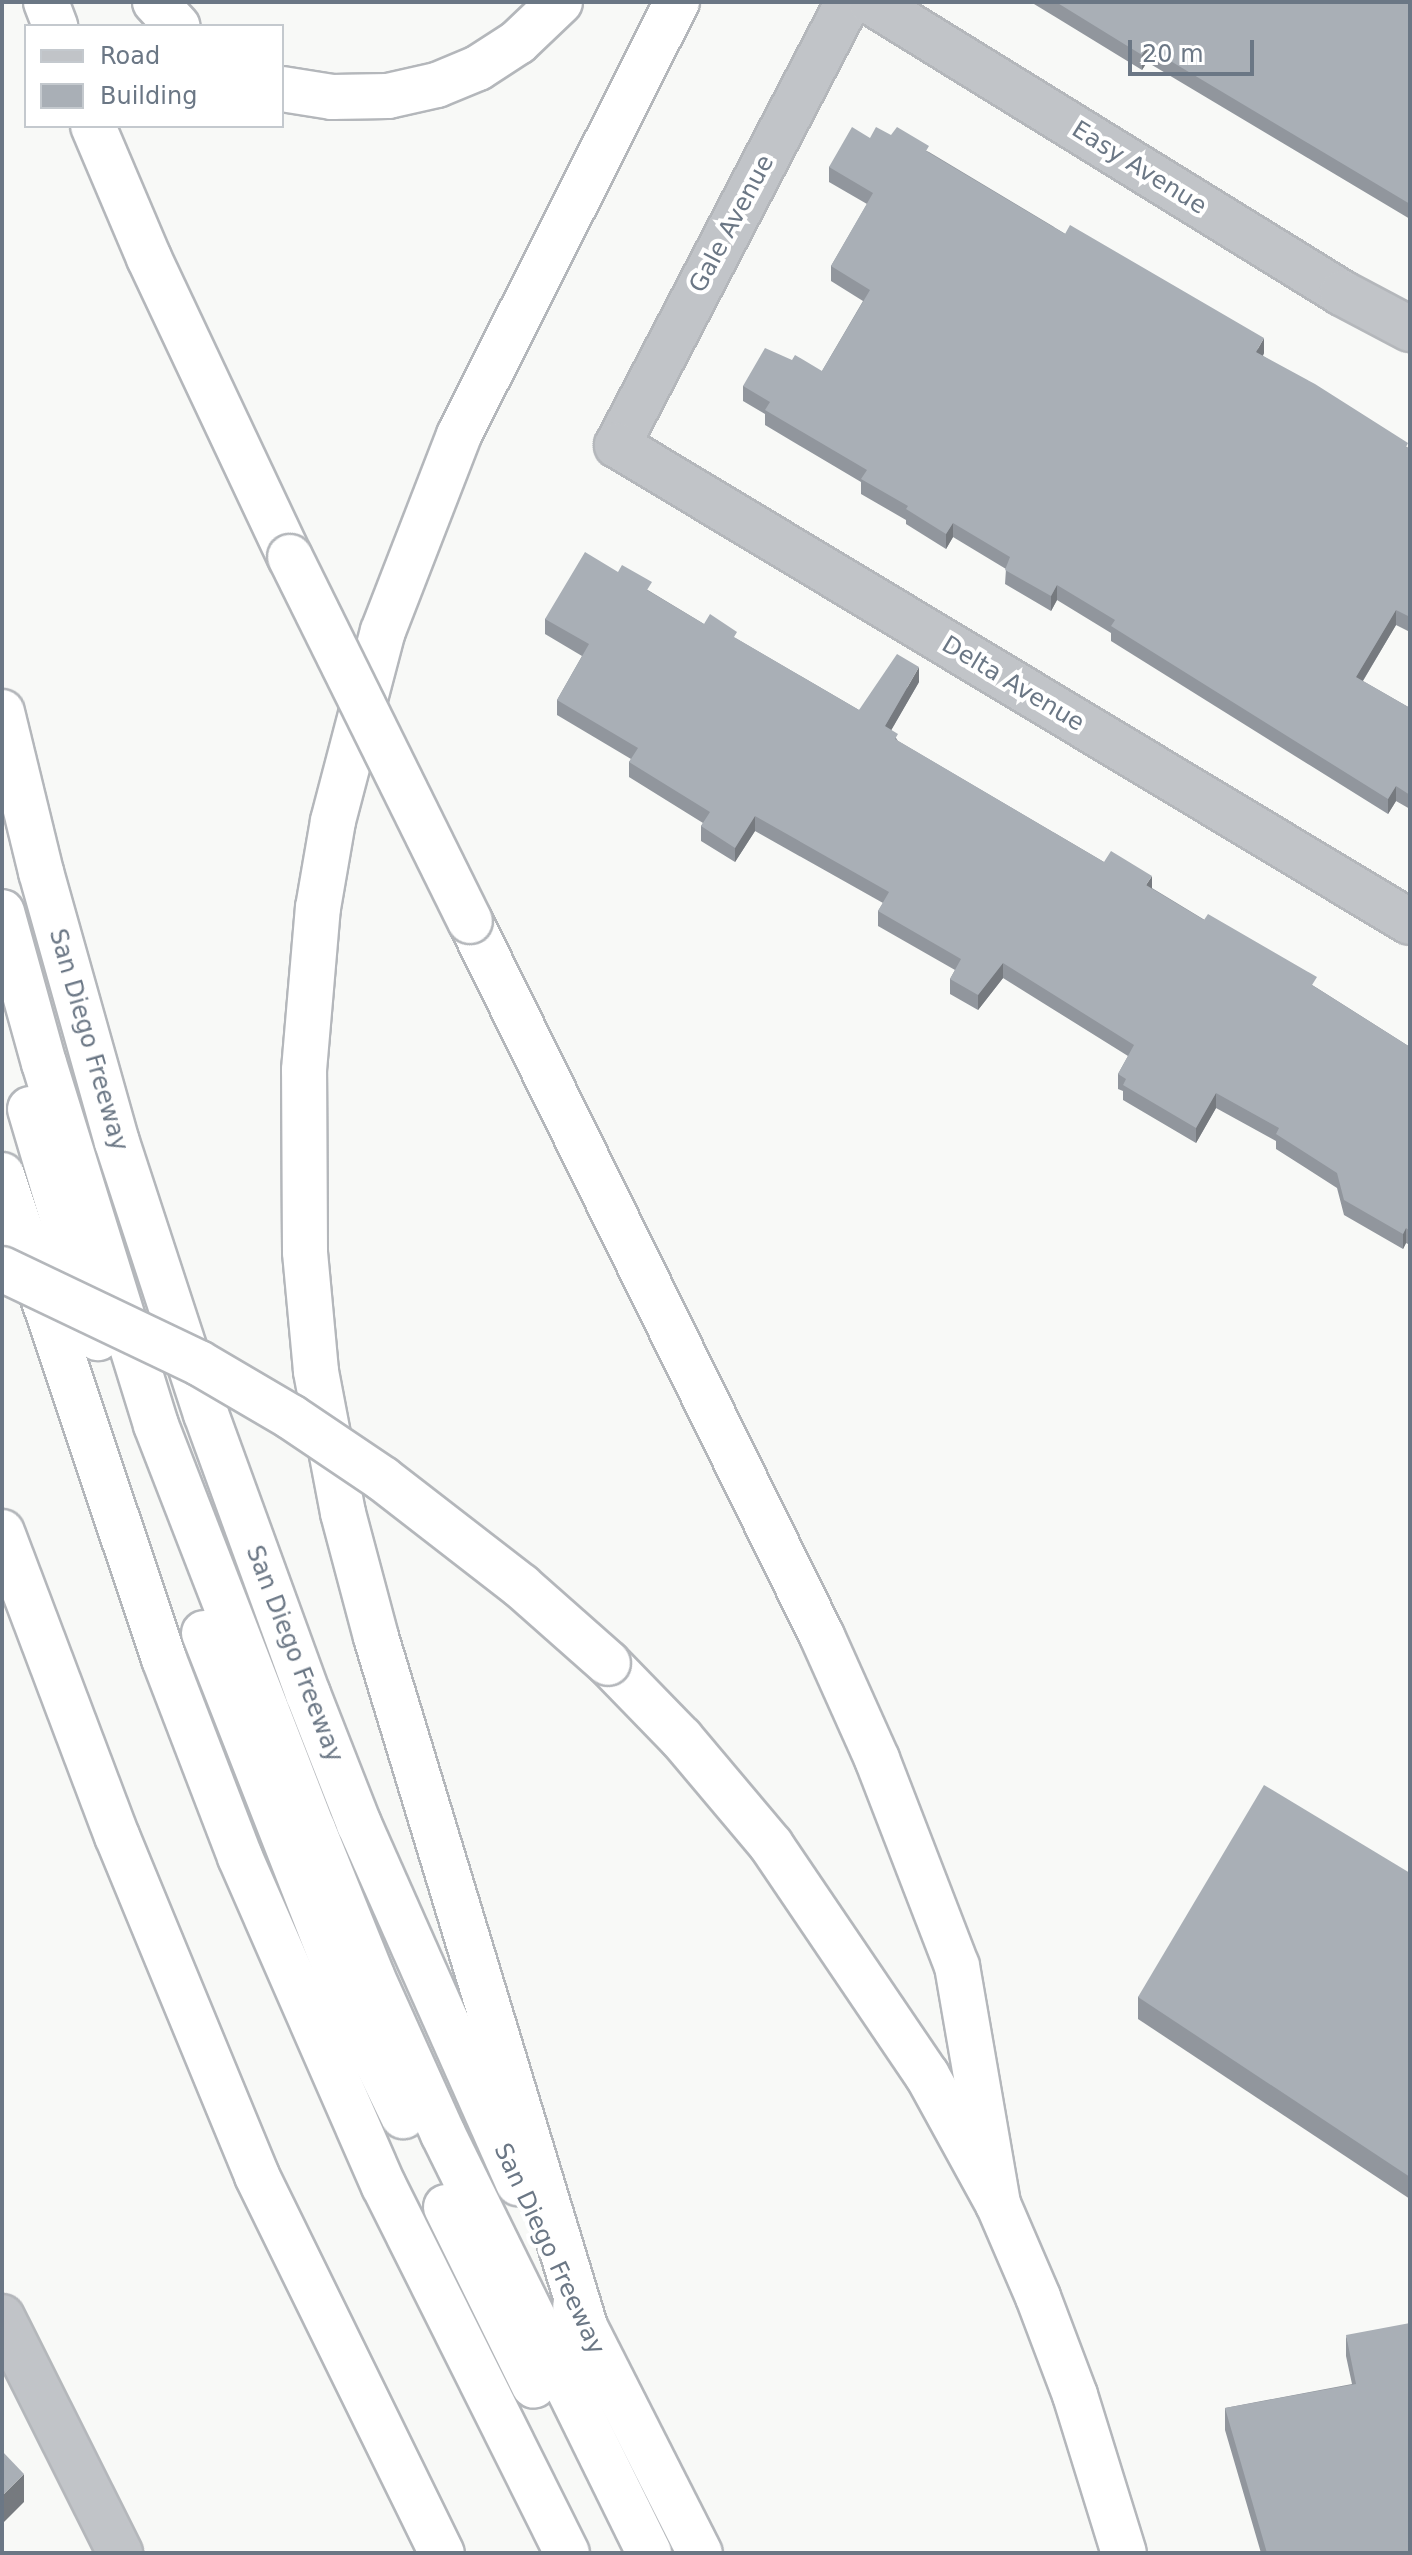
<!DOCTYPE html>
<style>
body{margin:0}
#map{position:relative;width:1412px;height:2555px;overflow:hidden;background:#f8f9f7;font-family:"DejaVu Sans",sans-serif}
div>[style]{position:absolute}
.roads{filter:drop-shadow(2px 0 #b4b7bb) drop-shadow(-2px 0 #b4b7bb) drop-shadow(0 2px #b4b7bb) drop-shadow(0 -2px #b4b7bb)}
.minor>*{height:44px;margin:-22px;padding:0 22px;transform-origin:22px;border-radius:22px;background:#c1c4c8}
.highway>*{height:44px;margin:-22px;padding:0 22px;transform-origin:22px;border-radius:22px;background:#fff}
.bridges{filter:drop-shadow(2px 0 #b4b7bb) drop-shadow(-2px 0 #b4b7bb) drop-shadow(0 2px #b4b7bb) drop-shadow(0 -2px #b4b7bb)}
.highway-bridge>*{height:44px;margin:-22px;padding:0 22px;transform-origin:22px;border-radius:22px;background:#fff}
.wall>*{inset:0;background:#91969d}
.shaded-wall>*{inset:0;background:#767a7f}
.building>*{inset:0;background:#a9afb6}
span{translate:-50% -50%;white-space:nowrap;text-align:center;line-height:1.15;-webkit-text-stroke:8px #fff;paint-order:stroke}
.street-label{font-size:24px;color:#6b7785}
.frame{position:absolute;inset:0;border:4px solid #6b7785;pointer-events:none}
.legend{position:absolute;left:24px;top:24px;width:260px;height:104px;box-sizing:border-box;background:#fff;border:2px solid #c4c9ce;margin:0;padding:10px 14px;list-style:none;font-size:24px;color:#6b7785}
.legend li{display:flex;align-items:center;gap:16px;height:40px}
.legend b{width:40px;border:2px solid #c4c9ce}
.scale{position:absolute;left:1128px;top:40px;width:126px;height:36px;box-sizing:border-box;border:4px solid #6b7785;border-top:0;padding-left:10px;font-size:24px;line-height:28px;white-space:nowrap;color:#6b7785;-webkit-text-stroke:6px #fff;paint-order:stroke}
</style>
<div id="map">
<div class="roads">
<div class="minor">
<i style="left:848px;top:2px;width:500px;rotate:117.5deg"></i>
<i style="left:617px;top:445px;width:925px;rotate:31.03deg"></i>
<i style="left:871px;top:2px;width:554px;rotate:31.71deg"></i>
<i style="left:1342px;top:293px;width:77px;rotate:27.9deg"></i>
<i style="left:2px;top:2317px;width:264px;rotate:63.4deg"></i>
</div>
<div class="highway">
<i style="left:46px;top:2px;width:26px;rotate:69deg"></i>
<i style="left:155px;top:2px;width:33px;rotate:47deg"></i>
<i style="left:282px;top:89px;width:51px;rotate:9.1deg"></i>
<i style="left:332px;top:97px;width:56px;rotate:-1deg"></i>
<i style="left:388px;top:96px;width:50px;rotate:-12.7deg"></i>
<i style="left:437px;top:85px;width:44px;rotate:-22.5deg"></i>
<i style="left:478px;top:68px;width:48px;rotate:-33deg"></i>
<i style="left:518px;top:42px;width:58px;rotate:-43.6deg"></i>
<i style="left:93px;top:126px;width:143px;rotate:67deg"></i>
<i style="left:149px;top:258px;width:331px;rotate:64.8deg"></i>
<i style="left:2px;top:712px;width:165px;rotate:76.3deg"></i>
<i style="left:41px;top:872px;width:280px;rotate:74.3deg"></i>
<i style="left:117px;top:1142px;width:286px;rotate:71.9deg"></i>
<i style="left:206px;top:1414px;width:298px;rotate:70deg"></i>
<i style="left:308px;top:1694px;width:140px;rotate:68.6deg"></i>
<i style="left:359px;top:1824px;width:393px;rotate:66.1deg"></i>
<i style="left:2px;top:912px;width:157px;rotate:74.5deg"></i>
<i style="left:44px;top:1063px;width:379px;rotate:72.8deg"></i>
<i style="left:156px;top:1425px;width:433px;rotate:68.8deg"></i>
<i style="left:313px;top:1829px;width:158px;rotate:68.1deg"></i>
<i style="left:372px;top:1976px;width:173px;rotate:65.8deg"></i>
<i style="left:443px;top:2134px;width:467px;rotate:63.8deg"></i>
<i style="left:470px;top:921px;width:797px;rotate:63.79deg"></i>
<i style="left:822px;top:1636px;width:135px;rotate:65.9deg"></i>
<i style="left:877px;top:1759px;width:222px;rotate:68.9deg"></i>
<i style="left:957px;top:1966px;width:242px;rotate:80.2deg"></i>
<i style="left:30px;top:1109px;width:239px;rotate:73.5deg"></i>
<i style="left:2px;top:1175px;width:510px;rotate:71.49deg"></i>
<i style="left:164px;top:1659px;width:212px;rotate:69deg"></i>
<i style="left:240px;top:1857px;width:359px;rotate:66.4deg"></i>
<i style="left:384px;top:2186px;width:410px;rotate:63.5deg"></i>
<i style="left:2px;top:1532px;width:325px;rotate:69.3deg"></i>
<i style="left:117px;top:1836px;width:368px;rotate:67.6deg"></i>
<i style="left:257px;top:2176px;width:420px;rotate:63.9deg"></i>
<i style="left:204px;top:1633px;width:406px;rotate:68.6deg"></i>
<i style="left:352px;top:2011px;width:117px;rotate:64.1deg"></i>
<i style="left:608px;top:1663px;width:105px;rotate:45.8deg"></i>
<i style="left:681px;top:1738px;width:140px;rotate:49.9deg"></i>
<i style="left:771px;top:1845px;width:278px;rotate:55.9deg"></i>
<i style="left:927px;top:2075px;width:147px;rotate:61.2deg"></i>
<i style="left:998px;top:2204px;width:101px;rotate:66.7deg"></i>
<i style="left:1038px;top:2297px;width:105px;rotate:69.3deg"></i>
<i style="left:1075px;top:2395px;width:165px;rotate:72.8deg"></i>
<i style="left:446px;top:2207px;width:199px;rotate:63.8deg"></i>
<i style="left:575px;top:2307px;width:276px;rotate:63.1deg"></i>
<i style="left:587px;top:2333px;width:727px;rotate:-106.87deg"></i>
<i style="left:376px;top:1637px;width:128px;rotate:-104.9deg"></i>
<i style="left:343px;top:1513px;width:145px;rotate:-100.8deg"></i>
<i style="left:316px;top:1371px;width:120px;rotate:-95.3deg"></i>
<i style="left:305px;top:1252px;width:182px;rotate:-90.3deg"></i>
<i style="left:304px;top:1070px;width:163px;rotate:-85.1deg"></i>
<i style="left:318px;top:908px;width:88px;rotate:-80.2deg"></i>
<i style="left:333px;top:821px;width:196px;rotate:-75.3deg"></i>
<i style="left:383px;top:631px;width:210px;rotate:-68.8deg"></i>
<i style="left:459px;top:435px;width:485px;rotate:-63.3deg"></i>
</div>
</div>
<div class="bridges">
<div class="highway-bridge">
<i style="left:290px;top:557px;width:406px;rotate:63.7deg"></i>
<i style="left:2px;top:1269px;width:218px;rotate:25.5deg"></i>
<i style="left:199px;top:1363px;width:107px;rotate:30.4deg"></i>
<i style="left:291px;top:1417px;width:111px;rotate:34deg"></i>
<i style="left:383px;top:1479px;width:175px;rotate:37.8deg"></i>
<i style="left:521px;top:1586px;width:116px;rotate:41.5deg"></i>
</div>
</div>
<div class="wall">
<i style="clip-path:polygon(1034px 2px,1410px 2px,1410px 219px,1147px 62px,1142px 70px,1034px 4px)"></i>
<i style="clip-path:polygon(891px 135px,929px 152px,1264px 353px,1263px 356px,1410px 449px,1410px 632px,1396px 625px,1363px 681px,1410px 708px,1410px 809px,1396px 801px,1388px 814px,1111px 641px,1111px 633px,1057px 600px,1051px 611px,1005px 584px,1006px 569px,953px 537px,946px 549px,906px 524px,906px 520px,861px 494px,861px 482px,765px 425px,765px 414px,743px 401px,743px 386px,822px 371px,863px 301px,831px 281px,831px 266px,867px 204px,829px 182px,829px 167px,870px 138px)"></i>
<i style="clip-path:polygon(618px 572px,704px 624px,737px 639px,859px 710px,919px 682px,891px 730px,898px 741px,1104px 862px,1152px 888px,1317px 988px,1410px 1047px,1410px 1245px,1406px 1243px,1403px 1249px,1344px 1215px,1337px 1188px,1276px 1149px,1276px 1141px,1216px 1108px,1196px 1143px,1123px 1100px,1123px 1091px,1118px 1089px,1118px 1074px,1128px 1056px,1003px 978px,978px 1010px,950px 994px,950px 979px,955px 970px,878px 926px,878px 911px,883px 903px,755px 831px,735px 862px,701px 841px,701px 826px,703px 823px,629px 777px,629px 762px,631px 759px,557px 715px,557px 700px,582px 656px,545px 634px,545px 619px)"></i>
<i style="clip-path:polygon(1410px 1873px,1410px 2199px,1138px 2019px,1138px 1997px)"></i>
<i style="clip-path:polygon(1346px 2335px,1410px 2553px,1261px 2553px,1225px 2430px,1225px 2408px,1352px 2384px,1346px 2356px)"></i>
</div>
<div class="shaded-wall">
<i style="clip-path:polygon(1147px 47px,1147px 62px,1142px 70px,1142px 55px)"></i>
<i style="clip-path:polygon(1264px 338px,1264px 353px,1256px 367px,1256px 352px)"></i>
<i style="clip-path:polygon(953px 523px,953px 537px,946px 549px,946px 534px)"></i>
<i style="clip-path:polygon(1057px 585px,1057px 600px,1051px 611px,1051px 596px)"></i>
<i style="clip-path:polygon(1396px 610px,1396px 625px,1356px 692px,1356px 677px)"></i>
<i style="clip-path:polygon(919px 667px,919px 682px,885px 741px,885px 726px)"></i>
<i style="clip-path:polygon(1396px 786px,1396px 801px,1388px 814px,1388px 799px)"></i>
<i style="clip-path:polygon(755px 816px,755px 831px,735px 862px,735px 848px)"></i>
<i style="clip-path:polygon(1152px 876px,1152px 891px,1146px 885px)"></i>
<i style="clip-path:polygon(1003px 963px,1003px 978px,978px 1010px,978px 995px)"></i>
<i style="clip-path:polygon(1216px 1093px,1216px 1108px,1196px 1143px,1196px 1128px)"></i>
<i style="clip-path:polygon(1406px 1228px,1406px 1243px,1403px 1249px,1403px 1234px)"></i>
<i style="clip-path:polygon(24px 2474px,24px 2502px,2px 2524px,2px 2496px)"></i>
</div>
<div class="building">
<i style="clip-path:polygon(1056px 2px,1410px 2px,1410px 204px,1147px 47px,1142px 55px)"></i>
<i style="clip-path:polygon(852px 127px,870px 138px,876px 127px,891px 135px,897px 127px,929px 146px,926px 151px,1065px 234px,1070px 225px,1264px 338px,1256px 352px,1315px 384px,1408px 443px,1406px 447px,1410px 449px,1410px 617px,1396px 610px,1356px 677px,1410px 708px,1410px 795px,1396px 786px,1388px 799px,1111px 626px,1115px 620px,1057px 585px,1051px 596px,1005px 570px,1010px 557px,953px 523px,946px 534px,906px 509px,908px 506px,861px 479px,867px 470px,765px 410px,770px 402px,743px 386px,765px 348px,792px 360px,795px 355px,822px 371px,870px 290px,831px 266px,873px 193px,829px 167px)"></i>
<i style="clip-path:polygon(585px 552px,618px 572px,622px 565px,652px 582px,647px 590px,704px 624px,710px 614px,737px 632px,734px 637px,859px 710px,897px 654px,919px 667px,885px 726px,898px 734px,895px 739px,1104px 862px,1111px 851px,1152px 876px,1146px 885px,1204px 920px,1208px 914px,1317px 977px,1312px 985px,1410px 1047px,1410px 1231px,1406px 1228px,1403px 1234px,1344px 1200px,1337px 1173px,1276px 1134px,1279px 1128px,1216px 1093px,1196px 1128px,1123px 1085px,1126px 1079px,1118px 1074px,1134px 1045px,1003px 963px,978px 995px,950px 979px,961px 959px,878px 911px,889px 892px,755px 816px,735px 848px,701px 826px,710px 812px,629px 762px,638px 748px,557px 700px,589px 644px,545px 619px)"></i>
<i style="clip-path:polygon(1264px 1785px,1410px 1873px,1410px 2177px,1138px 1997px)"></i>
<i style="clip-path:polygon(1410px 2323px,1410px 2553px,1267px 2553px,1225px 2408px,1356px 2384px,1346px 2335px)"></i>
<i style="clip-path:polygon(2px 2451px,24px 2474px,2px 2496px)"></i>
</div>
<div class="street-label">
<span style="left:1139px;top:168px;rotate:32deg">Easy Avenue</span>
<span style="left:732px;top:224px;rotate:-62deg">Gale Avenue</span>
<span style="left:1013px;top:684px;rotate:31deg">Delta Avenue</span>
<span style="left:88px;top:1040px;rotate:74deg">San Diego Freeway</span>
<span style="left:294px;top:1654px;rotate:69deg">San Diego Freeway</span>
<span style="left:549px;top:2249px;rotate:65deg">San Diego Freeway</span>
</div>
<div class="frame"></div>
<ul class="legend">
<li><b style="height:10px;background:#c1c4c8"></b>Road</li>
<li><b style="height:22px;background:#a9afb6"></b>Building</li>
</ul>
<div class="scale">20 m</div>
</div>
